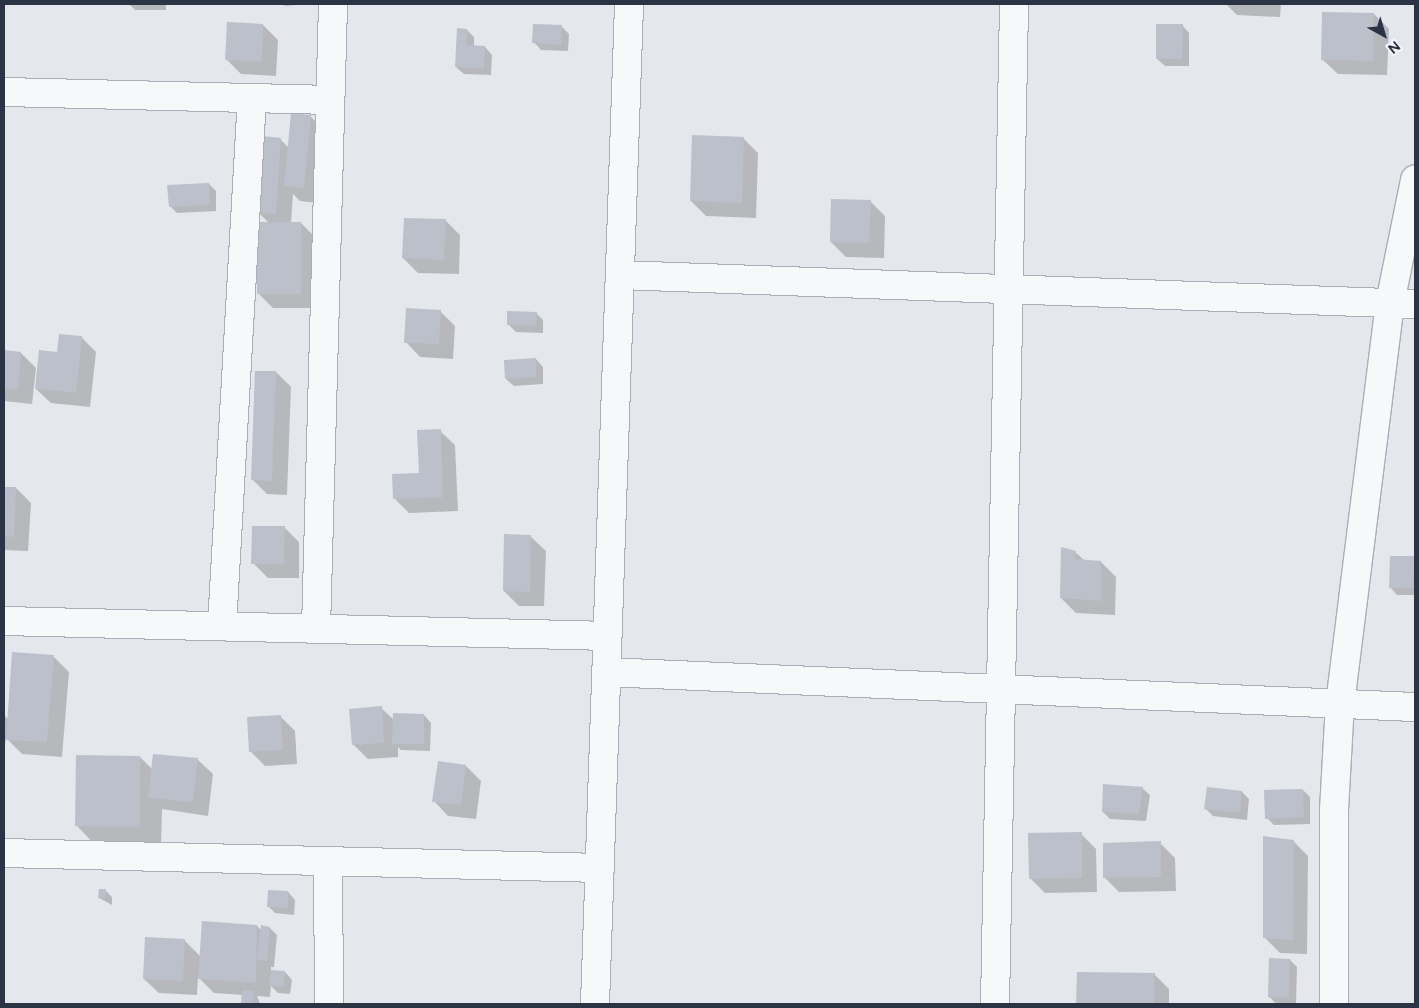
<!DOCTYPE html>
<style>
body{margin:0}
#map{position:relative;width:1419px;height:1008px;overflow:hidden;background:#e4e7ec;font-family:Figtree,sans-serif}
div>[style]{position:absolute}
.shadow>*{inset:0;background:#0003}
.building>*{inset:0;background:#bbc0ca}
.roads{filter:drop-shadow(1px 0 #a9aeb7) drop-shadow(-1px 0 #a9aeb7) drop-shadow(0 1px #a9aeb7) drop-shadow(0 -1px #a9aeb7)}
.minor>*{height:28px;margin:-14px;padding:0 14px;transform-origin:14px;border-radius:14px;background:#f7f8fa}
span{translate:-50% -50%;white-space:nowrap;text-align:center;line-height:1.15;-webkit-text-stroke:4px #f4f6f9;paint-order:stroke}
.frame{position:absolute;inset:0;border:5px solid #2b3445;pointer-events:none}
.north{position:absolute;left:1359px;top:10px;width:50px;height:50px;-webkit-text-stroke:4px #f4f6f9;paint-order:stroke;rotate:141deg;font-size:14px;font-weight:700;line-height:20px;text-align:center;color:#2b3445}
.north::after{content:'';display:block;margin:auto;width:18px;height:22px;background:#2b3445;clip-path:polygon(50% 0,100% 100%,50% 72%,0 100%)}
</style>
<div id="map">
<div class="shadow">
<i style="clip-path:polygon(129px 4px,166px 4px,166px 10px,135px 10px)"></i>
<i style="clip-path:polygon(282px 4px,308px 4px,285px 6px)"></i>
<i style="clip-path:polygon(1226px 4px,1281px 4px,1280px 17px,1237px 15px)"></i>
<i style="clip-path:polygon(1374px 14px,1389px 29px,1387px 75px,1338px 74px,1323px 60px)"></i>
<i style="clip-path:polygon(263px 25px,278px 40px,276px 76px,241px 74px,226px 59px)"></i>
<i style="clip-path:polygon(1182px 25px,1189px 33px,1189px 66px,1165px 66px,1157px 59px)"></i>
<i style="clip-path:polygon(562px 27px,569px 34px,568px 51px,541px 50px,534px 42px)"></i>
<i style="clip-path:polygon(467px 30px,474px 37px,474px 47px,485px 47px,492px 55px,491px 75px,464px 74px,456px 67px)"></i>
<i style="clip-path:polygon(310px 116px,325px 131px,318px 203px,300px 201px,293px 194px,291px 223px,301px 223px,316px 238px,315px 308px,273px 308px,258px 293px,269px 223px,258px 212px,280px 139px,289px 148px)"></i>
<i style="clip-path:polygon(743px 138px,758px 153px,756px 218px,706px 216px,691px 201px)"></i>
<i style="clip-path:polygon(209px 184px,216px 191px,216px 211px,177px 213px,170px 206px)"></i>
<i style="clip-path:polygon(870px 201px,885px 216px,884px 258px,846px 257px,831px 242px)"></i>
<i style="clip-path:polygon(445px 220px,460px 235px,459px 274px,418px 273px,403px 258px)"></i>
<i style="clip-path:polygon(440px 311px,455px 326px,453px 359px,420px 357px,406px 342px)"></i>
<i style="clip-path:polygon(536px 313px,543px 320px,543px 333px,516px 332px,508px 324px)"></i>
<i style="clip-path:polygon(81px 337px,96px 352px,90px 407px,51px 403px,36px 389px)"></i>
<i style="clip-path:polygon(4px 351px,21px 353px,36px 368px,32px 404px,4px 401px)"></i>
<i style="clip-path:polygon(536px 359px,543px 367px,543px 384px,514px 386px,506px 379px)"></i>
<i style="clip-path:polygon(276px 372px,291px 387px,287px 495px,267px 494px,252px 479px)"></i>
<i style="clip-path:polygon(440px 431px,455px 445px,458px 511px,409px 513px,394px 498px,421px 474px)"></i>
<i style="clip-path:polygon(4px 488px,16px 488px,31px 503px,28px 551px,4px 550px)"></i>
<i style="clip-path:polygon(284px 527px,299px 542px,299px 578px,268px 578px,253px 563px)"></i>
<i style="clip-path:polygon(531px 537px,546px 551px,544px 606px,519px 606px,504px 591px)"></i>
<i style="clip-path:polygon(1075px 552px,1085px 561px,1101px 562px,1116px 577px,1115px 615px,1076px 613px,1061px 598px)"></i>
<i style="clip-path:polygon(1391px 557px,1415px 557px,1415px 595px,1397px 595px,1390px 587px)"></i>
<i style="clip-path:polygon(54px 657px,69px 672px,62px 757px,22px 754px,6px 738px,4px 750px,4px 715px,9px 720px)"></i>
<i style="clip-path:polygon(381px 708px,394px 720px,424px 715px,431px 723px,430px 751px,401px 750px,398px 747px,398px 757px,368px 759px,353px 744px)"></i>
<i style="clip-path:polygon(280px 716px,295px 731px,297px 764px,265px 766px,250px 751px)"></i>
<i style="clip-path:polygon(155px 755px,198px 760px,213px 774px,208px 816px,162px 809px,161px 848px,98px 848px,77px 826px,140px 757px,153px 770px)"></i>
<i style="clip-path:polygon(466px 766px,481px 781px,476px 819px,448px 816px,434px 801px)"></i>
<i style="clip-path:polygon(1142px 788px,1150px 795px,1146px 821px,1110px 819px,1103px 812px)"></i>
<i style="clip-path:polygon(1303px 790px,1310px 797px,1310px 824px,1274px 825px,1267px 818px)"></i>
<i style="clip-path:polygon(1242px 792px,1249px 799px,1247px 820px,1213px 816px,1206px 809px)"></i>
<i style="clip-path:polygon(1081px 834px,1096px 849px,1097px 892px,1045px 893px,1030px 878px)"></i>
<i style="clip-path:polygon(1293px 841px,1308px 856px,1307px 954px,1280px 953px,1265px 938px)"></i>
<i style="clip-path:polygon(1160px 843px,1175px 858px,1176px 891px,1119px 892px,1104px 877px)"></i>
<i style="clip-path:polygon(105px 890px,112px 897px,112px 905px,99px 898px)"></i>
<i style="clip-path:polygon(288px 892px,295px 900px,294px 915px,275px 913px,268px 906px)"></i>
<i style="clip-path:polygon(257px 926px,262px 931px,270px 928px,277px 935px,274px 967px,271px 967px,271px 971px,285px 972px,292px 980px,290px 994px,278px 993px,271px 986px,270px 997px,257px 996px,260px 1004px,242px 1004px,243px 995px,214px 993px,198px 977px,197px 995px,159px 993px,144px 979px,184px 940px,201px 957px)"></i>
<i style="clip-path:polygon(1290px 960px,1297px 967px,1296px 1004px,1276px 1004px,1269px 996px)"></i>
<i style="clip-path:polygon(1079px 973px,1154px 974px,1169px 989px,1169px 1004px,1078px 1004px)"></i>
</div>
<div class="building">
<i style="clip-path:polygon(1322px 12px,1374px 13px,1373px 61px,1321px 60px)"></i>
<i style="clip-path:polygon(227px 22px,263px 24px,262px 62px,225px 60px)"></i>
<i style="clip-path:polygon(533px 24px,562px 25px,561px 45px,532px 43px)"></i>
<i style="clip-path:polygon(1156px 24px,1183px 24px,1182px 59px,1156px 59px)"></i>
<i style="clip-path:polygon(457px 28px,467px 29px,467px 45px,485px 46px,484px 69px,455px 67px)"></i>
<i style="clip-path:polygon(291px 113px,311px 115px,304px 188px,284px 186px)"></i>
<i style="clip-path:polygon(692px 135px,744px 137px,742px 203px,690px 201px)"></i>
<i style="clip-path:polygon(262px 136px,281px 138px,276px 214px,257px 212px)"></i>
<i style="clip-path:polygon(209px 183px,210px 205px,169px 207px,167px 185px)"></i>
<i style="clip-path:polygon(831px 199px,871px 200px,869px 243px,830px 242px)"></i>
<i style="clip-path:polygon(404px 218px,446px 219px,444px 260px,402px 258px)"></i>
<i style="clip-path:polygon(257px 222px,301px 222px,301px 294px,257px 294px)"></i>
<i style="clip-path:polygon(406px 308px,441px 310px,439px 344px,404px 343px)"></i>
<i style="clip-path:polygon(507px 311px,537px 312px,536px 326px,507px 325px)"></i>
<i style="clip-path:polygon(59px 334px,82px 336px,76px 393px,35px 389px,39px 350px,57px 352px)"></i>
<i style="clip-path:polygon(4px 350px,21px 352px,18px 390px,4px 388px)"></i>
<i style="clip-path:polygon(536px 358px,536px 377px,505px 379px,504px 360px)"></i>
<i style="clip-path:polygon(255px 371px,276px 371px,272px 481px,251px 480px)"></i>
<i style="clip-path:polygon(441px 429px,443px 497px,393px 499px,392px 474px,419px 473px,417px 430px)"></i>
<i style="clip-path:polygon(4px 487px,16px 487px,14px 537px,4px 536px)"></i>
<i style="clip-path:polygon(252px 526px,285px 526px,284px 564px,251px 564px)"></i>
<i style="clip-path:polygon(504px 534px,531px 535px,530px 592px,503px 591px)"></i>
<i style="clip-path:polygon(1061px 547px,1076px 551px,1075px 559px,1101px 561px,1101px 601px,1060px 598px)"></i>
<i style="clip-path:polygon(1390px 556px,1415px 556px,1413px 588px,1389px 588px)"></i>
<i style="clip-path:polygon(12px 652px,54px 655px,47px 742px,6px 740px)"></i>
<i style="clip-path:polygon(382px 706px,384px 743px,352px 745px,349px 709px)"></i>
<i style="clip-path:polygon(393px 713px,424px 714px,424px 744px,392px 744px)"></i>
<i style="clip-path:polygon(281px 715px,283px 750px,249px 752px,247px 717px)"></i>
<i style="clip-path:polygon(153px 754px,198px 758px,193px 802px,148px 798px)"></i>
<i style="clip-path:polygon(76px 755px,140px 756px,140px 827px,75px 826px)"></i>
<i style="clip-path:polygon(438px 761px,466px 765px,461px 805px,432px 802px)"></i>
<i style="clip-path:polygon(1103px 784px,1143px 787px,1139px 814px,1102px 812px)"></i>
<i style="clip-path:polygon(1207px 787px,1242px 791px,1240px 813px,1204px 809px)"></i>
<i style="clip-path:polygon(1303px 789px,1304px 817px,1265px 819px,1264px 790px)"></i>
<i style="clip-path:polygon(1082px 832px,1082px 878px,1029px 879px,1028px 833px)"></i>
<i style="clip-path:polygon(1263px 836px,1294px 840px,1293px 940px,1263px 938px)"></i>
<i style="clip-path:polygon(1161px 841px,1161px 877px,1103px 878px,1103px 843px)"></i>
<i style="clip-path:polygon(99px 889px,106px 889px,105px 899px,98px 898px)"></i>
<i style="clip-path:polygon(268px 890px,288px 891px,288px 908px,267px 907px)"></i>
<i style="clip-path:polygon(202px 921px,257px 925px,256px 983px,198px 979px)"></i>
<i style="clip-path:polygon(261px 925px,270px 927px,267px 961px,257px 960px)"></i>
<i style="clip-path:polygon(145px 937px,185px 939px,183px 981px,143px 979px)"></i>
<i style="clip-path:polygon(1269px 958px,1290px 959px,1289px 998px,1268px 997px)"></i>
<i style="clip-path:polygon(271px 970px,285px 971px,284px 987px,269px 986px)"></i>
<i style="clip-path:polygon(1077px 972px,1155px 973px,1154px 1004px,1076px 1004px)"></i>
<i style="clip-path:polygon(242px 990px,254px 991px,252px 1004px,241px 1004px)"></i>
</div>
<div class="roads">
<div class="minor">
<i style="left:4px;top:92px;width:326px;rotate:1.4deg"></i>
<i style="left:620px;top:275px;width:796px;rotate:2.09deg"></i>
<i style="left:4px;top:621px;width:603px;rotate:1.42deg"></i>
<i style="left:222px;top:626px;width:529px;rotate:-86.75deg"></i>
<i style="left:316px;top:629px;width:625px;rotate:-88.44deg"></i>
<i style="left:606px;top:672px;width:810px;rotate:2.48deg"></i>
<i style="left:4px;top:853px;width:596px;rotate:1.44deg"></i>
<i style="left:328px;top:861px;width:143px;rotate:89.6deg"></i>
<i style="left:595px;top:1004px;width:1001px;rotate:-88.05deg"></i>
<i style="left:995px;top:1004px;width:1000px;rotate:-88.91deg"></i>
<i style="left:1334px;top:1004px;width:194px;rotate:-90deg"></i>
<i style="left:1334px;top:810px;width:106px;rotate:-86.8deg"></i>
<i style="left:1340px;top:704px;width:404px;rotate:-82.9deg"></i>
<i style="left:1390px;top:303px;width:126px;rotate:-78.5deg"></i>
</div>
</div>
<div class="frame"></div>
<div class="north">N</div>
</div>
